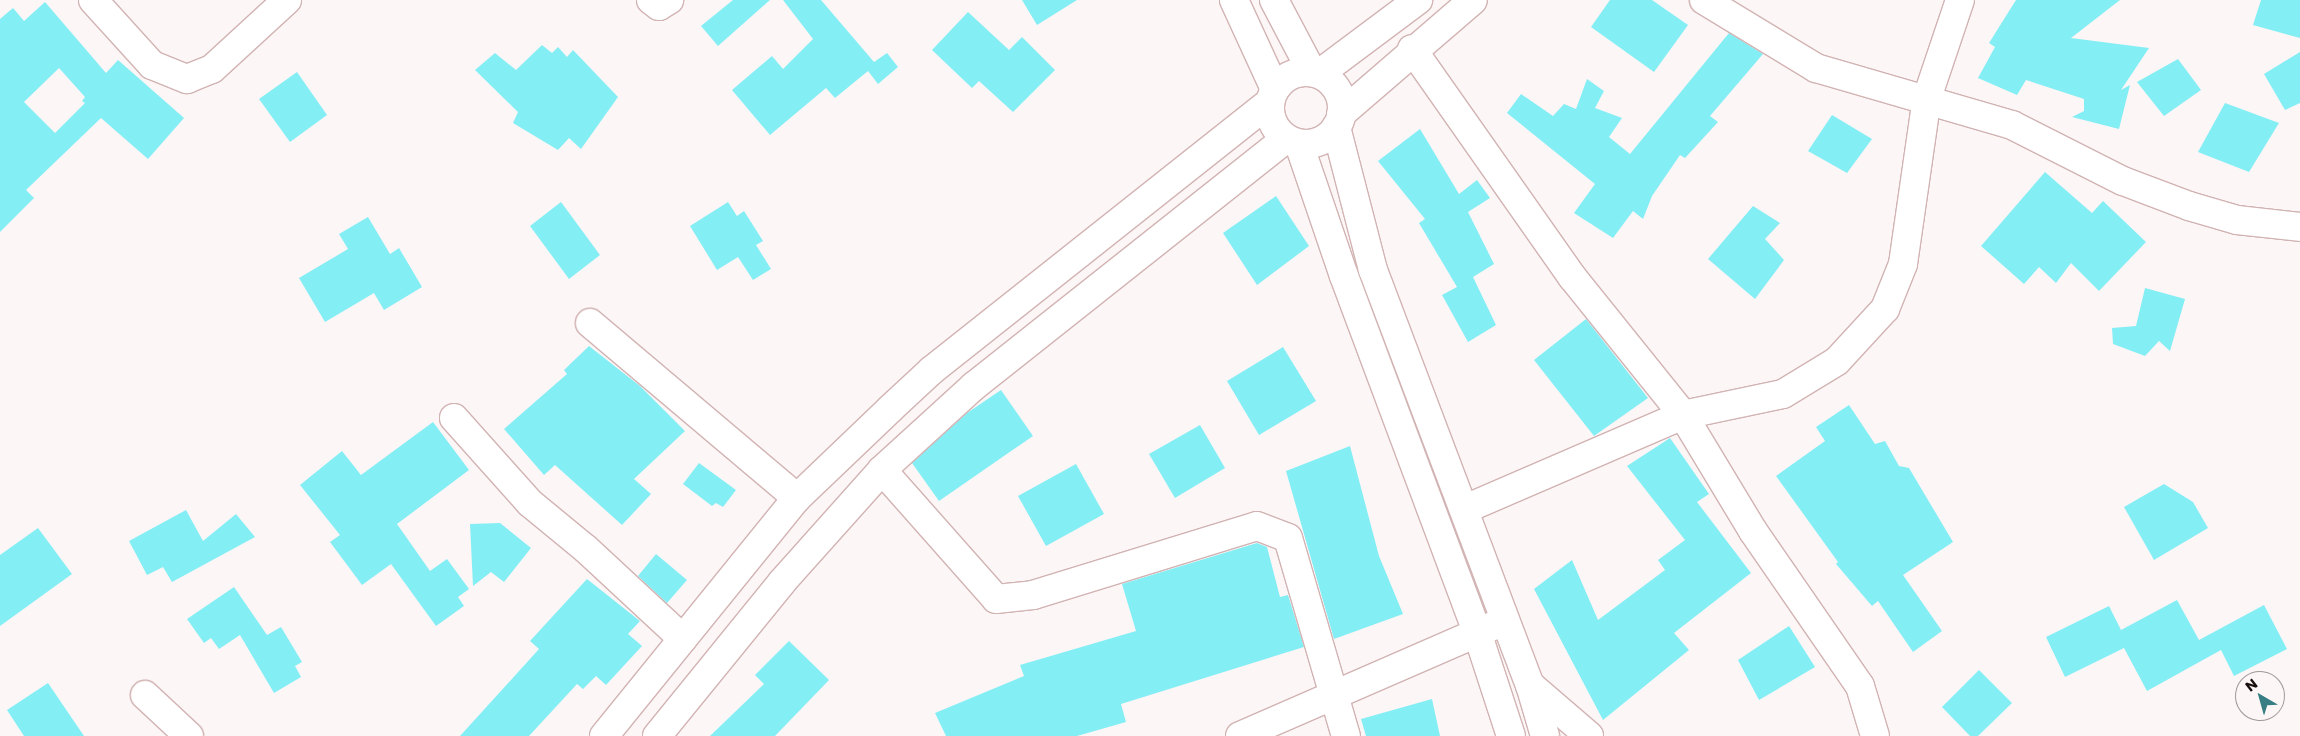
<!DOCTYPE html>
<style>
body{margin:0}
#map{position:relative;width:2300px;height:736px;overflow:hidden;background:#fcf6f6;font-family:Poppins,sans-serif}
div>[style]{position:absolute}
.building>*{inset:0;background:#84eef5}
.roads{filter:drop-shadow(1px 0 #d2b3b3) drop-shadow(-1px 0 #d2b3b3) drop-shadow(0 1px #d2b3b3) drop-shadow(0 -1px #d2b3b3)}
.minor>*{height:28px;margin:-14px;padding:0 14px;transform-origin:14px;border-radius:14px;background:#fff}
.major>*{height:28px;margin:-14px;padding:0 14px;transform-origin:14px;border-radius:14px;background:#fff}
.major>.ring{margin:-14px;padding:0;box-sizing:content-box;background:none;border:28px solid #fff;border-radius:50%}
span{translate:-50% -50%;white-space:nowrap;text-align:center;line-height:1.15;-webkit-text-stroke:4px #fcf6f6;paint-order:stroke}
.north{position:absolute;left:2235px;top:671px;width:50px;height:50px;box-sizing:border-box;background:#fcf6f6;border:1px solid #a19999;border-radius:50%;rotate:322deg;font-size:14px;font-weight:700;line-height:20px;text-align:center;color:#190e0e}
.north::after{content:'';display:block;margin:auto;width:18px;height:22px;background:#367e83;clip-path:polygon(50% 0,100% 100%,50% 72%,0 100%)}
</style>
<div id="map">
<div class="building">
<i style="clip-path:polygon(733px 0,770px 0,718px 46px,701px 26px)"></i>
<i style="clip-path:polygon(783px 0,821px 0,874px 62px,887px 53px,898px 67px,878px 84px,868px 71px,835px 98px,826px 88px,770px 135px,732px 90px,772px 56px,783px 69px,813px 39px)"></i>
<i style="clip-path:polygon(1022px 0,1077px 0,1037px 25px)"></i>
<i style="clip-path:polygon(1610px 0,1652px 0,1688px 25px,1654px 72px,1591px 27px)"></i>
<i style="clip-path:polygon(2016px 0,2120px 0,2071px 38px,2149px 48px,2121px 90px,2130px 85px,2119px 129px,2072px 117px,2084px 111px,2084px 99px,2026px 80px,2017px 95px,1978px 78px,1995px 47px,1989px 43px)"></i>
<i style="clip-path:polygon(2261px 0,2300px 0,2300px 38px,2253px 25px)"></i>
<i style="clip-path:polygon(evenodd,45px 2px,106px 73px,118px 60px,184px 118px,148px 159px,101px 118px,26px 190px,34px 198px,0 232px,0 19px,13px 8px,24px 21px,45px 2px,59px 68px,85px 97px,82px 101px,85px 103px,55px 133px,24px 102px,59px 68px)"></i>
<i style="clip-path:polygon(968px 12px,1009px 50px,1022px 37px,1055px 70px,1013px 112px,979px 81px,972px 88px,932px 50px)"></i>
<i style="clip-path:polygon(1729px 33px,1763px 54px,1710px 116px,1718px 122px,1685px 158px,1680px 155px,1652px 196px,1643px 219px,1633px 211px,1613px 238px,1574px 213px,1595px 184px,1507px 113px,1521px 94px,1553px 116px,1564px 104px,1576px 109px,1587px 79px,1604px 91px,1595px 108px,1622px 118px,1609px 137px,1630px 154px)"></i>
<i style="clip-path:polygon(542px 45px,552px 53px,558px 47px,567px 57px,573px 50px,618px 97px,581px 149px,569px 138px,558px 150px,513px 123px,518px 112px,475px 70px,495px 53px,516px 70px)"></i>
<i style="clip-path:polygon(2300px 52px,2300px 103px,2285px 110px,2264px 74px)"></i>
<i style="clip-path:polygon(2178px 59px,2201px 90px,2164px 116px,2137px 82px)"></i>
<i style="clip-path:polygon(297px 72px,327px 115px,290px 142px,259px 99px)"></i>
<i style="clip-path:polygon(2225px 103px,2279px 123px,2249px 172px,2198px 152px)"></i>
<i style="clip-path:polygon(1832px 115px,1872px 139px,1847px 173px,1808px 151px)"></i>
<i style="clip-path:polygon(1420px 129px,1459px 194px,1477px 180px,1490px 198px,1468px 212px,1494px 264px,1473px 277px,1496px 325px,1468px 342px,1442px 295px,1457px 287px,1419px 223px,1425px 219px,1378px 161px)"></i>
<i style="clip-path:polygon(2045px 172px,2092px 213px,2103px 201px,2146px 242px,2099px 291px,2071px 263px,2056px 283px,2039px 267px,2024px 284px,1981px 246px)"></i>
<i style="clip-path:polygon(1276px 196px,1309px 246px,1257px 285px,1223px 233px)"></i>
<i style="clip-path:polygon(561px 202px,600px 255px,569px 279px,530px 226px)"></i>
<i style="clip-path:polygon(728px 202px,737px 216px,744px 211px,763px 241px,756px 245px,771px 269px,753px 280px,738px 257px,717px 270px,690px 226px)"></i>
<i style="clip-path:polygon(1753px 206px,1780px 223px,1765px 239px,1784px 260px,1755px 299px,1708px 259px)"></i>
<i style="clip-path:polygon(368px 217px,390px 254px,399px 248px,422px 287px,384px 310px,374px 293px,325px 322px,299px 278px,348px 249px,339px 234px)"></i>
<i style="clip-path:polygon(2145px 288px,2185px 299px,2170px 351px,2159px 341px,2145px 356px,2113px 344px,2112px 328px,2136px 326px)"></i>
<i style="clip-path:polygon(1586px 319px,1648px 398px,1594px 436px,1534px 360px)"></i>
<i style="clip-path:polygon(589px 346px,640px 386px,685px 431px,634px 479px,651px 494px,622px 525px,555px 465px,544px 475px,504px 429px,567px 374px,564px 370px)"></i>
<i style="clip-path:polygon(1283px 347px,1316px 401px,1259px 435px,1227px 381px)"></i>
<i style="clip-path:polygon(1001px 390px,1033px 436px,939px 501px,912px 463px,967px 413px)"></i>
<i style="clip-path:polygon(1849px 405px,1875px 444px,1885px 441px,1899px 466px,1909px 468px,1953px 542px,1903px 575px,1942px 631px,1913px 652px,1878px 601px,1872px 606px,1836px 564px,1838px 562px,1776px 476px,1825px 441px,1816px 427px)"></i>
<i style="clip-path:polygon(433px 422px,469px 470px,397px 524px,430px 571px,447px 559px,469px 589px,458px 597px,464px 606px,436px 626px,391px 564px,362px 585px,330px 542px,340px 535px,300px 485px,342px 451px,361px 475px)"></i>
<i style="clip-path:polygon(1200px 425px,1225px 468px,1175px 498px,1149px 454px)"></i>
<i style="clip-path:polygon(1670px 438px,1709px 494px,1697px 502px,1751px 573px,1674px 633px,1689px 650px,1603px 720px,1534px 589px,1572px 560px,1598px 620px,1665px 570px,1658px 560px,1685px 540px,1627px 466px)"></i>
<i style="clip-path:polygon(1350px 446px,1379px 556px,1403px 614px,1334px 639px,1286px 471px)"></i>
<i style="clip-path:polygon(699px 463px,736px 490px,723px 507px,716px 503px,712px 506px,683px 484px)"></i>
<i style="clip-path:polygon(1076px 464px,1104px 514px,1046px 546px,1018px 496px)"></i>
<i style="clip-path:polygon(2164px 484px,2193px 502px,2208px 528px,2154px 560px,2124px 507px)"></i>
<i style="clip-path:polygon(186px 510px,203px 541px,236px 514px,255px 537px,172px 582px,163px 567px,147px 575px,129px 541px)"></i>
<i style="clip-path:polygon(500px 523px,531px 548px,504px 582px,491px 572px,473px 586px,470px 524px)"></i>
<i style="clip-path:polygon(38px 528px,72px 574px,0 626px,0 555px)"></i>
<i style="clip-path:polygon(1257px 543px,1267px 547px,1280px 597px,1288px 595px,1304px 647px,1121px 704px,1126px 722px,1077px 736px,946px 736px,935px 713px,1024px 676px,1020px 665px,1136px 631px,1122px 584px)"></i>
<i style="clip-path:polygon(656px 554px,687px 580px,667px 603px,638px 576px)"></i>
<i style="clip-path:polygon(587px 579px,640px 621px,628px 634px,642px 646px,606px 685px,596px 676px,583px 689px,577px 684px,529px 736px,460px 736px,539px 649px,530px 641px)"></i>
<i style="clip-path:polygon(234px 587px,267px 635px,281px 627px,302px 662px,295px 666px,301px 677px,274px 693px,240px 635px,219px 649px,211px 638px,204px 643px,187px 619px)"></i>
<i style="clip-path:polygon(2177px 600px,2199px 640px,2264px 605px,2287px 649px,2234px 676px,2221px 650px,2147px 691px,2124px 648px,2065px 677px,2046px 637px,2109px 606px,2121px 630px)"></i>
<i style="clip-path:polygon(1789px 626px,1815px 667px,1759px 700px,1738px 660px)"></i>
<i style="clip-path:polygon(789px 641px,829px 680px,775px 736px,710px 736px,764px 684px,755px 675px)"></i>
<i style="clip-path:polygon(1979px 670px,2012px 703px,1978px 736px,1970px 736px,1942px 707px)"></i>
<i style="clip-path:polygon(48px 683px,84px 736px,24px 736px,7px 710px)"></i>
<i style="clip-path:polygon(1432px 699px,1440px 736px,1366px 736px,1361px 719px)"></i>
</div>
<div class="roads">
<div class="minor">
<i style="left:93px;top:0;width:88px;rotate:47.8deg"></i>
<i style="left:152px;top:65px;width:38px;rotate:22deg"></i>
<i style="left:187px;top:79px;width:27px;rotate:-22deg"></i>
<i style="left:212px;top:69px;width:102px;rotate:-42.6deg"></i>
<i style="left:651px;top:0;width:10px;rotate:37deg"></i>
<i style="left:659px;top:6px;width:12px;rotate:-31deg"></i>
<i style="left:1234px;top:0;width:98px;rotate:65.3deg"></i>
<i style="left:1274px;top:0;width:81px;rotate:62.2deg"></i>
<i style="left:1704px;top:0;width:131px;rotate:31.3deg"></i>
<i style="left:1816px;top:68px;width:204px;rotate:16.2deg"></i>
<i style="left:2012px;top:125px;width:124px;rotate:26.8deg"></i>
<i style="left:2123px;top:181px;width:71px;rotate:20.7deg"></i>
<i style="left:2189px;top:206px;width:50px;rotate:16.3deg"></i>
<i style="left:2237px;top:220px;width:63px;rotate:6.3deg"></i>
<i style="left:1412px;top:49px;width:280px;rotate:54.9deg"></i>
<i style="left:1573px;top:278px;width:176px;rotate:51.2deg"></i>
<i style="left:1683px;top:415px;width:135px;rotate:58.9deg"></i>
<i style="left:1753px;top:531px;width:188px;rotate:55.4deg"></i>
<i style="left:1860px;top:686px;width:52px;rotate:73.3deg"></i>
<i style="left:1336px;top:127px;width:148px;rotate:75.5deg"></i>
<i style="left:1373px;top:270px;width:444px;rotate:69.3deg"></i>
<i style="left:1530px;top:685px;width:53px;rotate:73.6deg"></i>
<i style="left:1299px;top:144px;width:139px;rotate:71.2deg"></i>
<i style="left:1344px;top:276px;width:380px;rotate:69.5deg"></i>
<i style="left:1477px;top:632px;width:109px;rotate:71.9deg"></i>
<i style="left:590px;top:323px;width:271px;rotate:40.2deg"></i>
<i style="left:454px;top:418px;width:114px;rotate:48.2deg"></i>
<i style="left:530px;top:503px;width:72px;rotate:39.4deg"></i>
<i style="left:586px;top:549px;width:132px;rotate:42.9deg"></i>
<i style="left:882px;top:470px;width:172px;rotate:48.5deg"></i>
<i style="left:996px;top:599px;width:37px;rotate:-6deg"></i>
<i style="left:1033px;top:595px;width:234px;rotate:-17.1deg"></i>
<i style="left:1257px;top:526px;width:33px;rotate:21deg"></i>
<i style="left:1288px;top:538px;width:206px;rotate:73.7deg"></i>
<i style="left:1465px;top:509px;width:237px;rotate:-23.3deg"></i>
<i style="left:1683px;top:415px;width:102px;rotate:-11.9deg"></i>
<i style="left:1783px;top:394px;width:63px;rotate:-31.4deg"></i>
<i style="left:1837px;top:361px;width:71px;rotate:-47.3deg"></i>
<i style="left:1885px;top:309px;width:48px;rotate:-68.2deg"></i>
<i style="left:1903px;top:264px;width:168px;rotate:-81.8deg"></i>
<i style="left:1927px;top:98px;width:103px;rotate:-71.4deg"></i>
<i style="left:1530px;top:685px;width:78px;rotate:40.8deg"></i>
<i style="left:145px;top:695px;width:60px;rotate:43deg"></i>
<i style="left:1240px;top:736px;width:276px;rotate:-23.5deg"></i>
</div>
<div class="major">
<i class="ring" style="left:1270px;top:72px;width:44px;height:44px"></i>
<i style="left:1319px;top:74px;width:124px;rotate:-36.8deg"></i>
<i style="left:1341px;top:114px;width:174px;rotate:-40.8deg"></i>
<i style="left:604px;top:736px;width:306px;rotate:-51deg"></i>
<i style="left:797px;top:498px;width:129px;rotate:-43.7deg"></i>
<i style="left:890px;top:409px;width:57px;rotate:-42.9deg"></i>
<i style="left:932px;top:370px;width:431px;rotate:-38.4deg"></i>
<i style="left:657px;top:736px;width:198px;rotate:-50.9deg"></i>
<i style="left:782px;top:582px;width:150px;rotate:-48.2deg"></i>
<i style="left:882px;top:470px;width:125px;rotate:-42.4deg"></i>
<i style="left:974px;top:386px;width:398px;rotate:-38.4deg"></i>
</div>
</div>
<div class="north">N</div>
</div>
